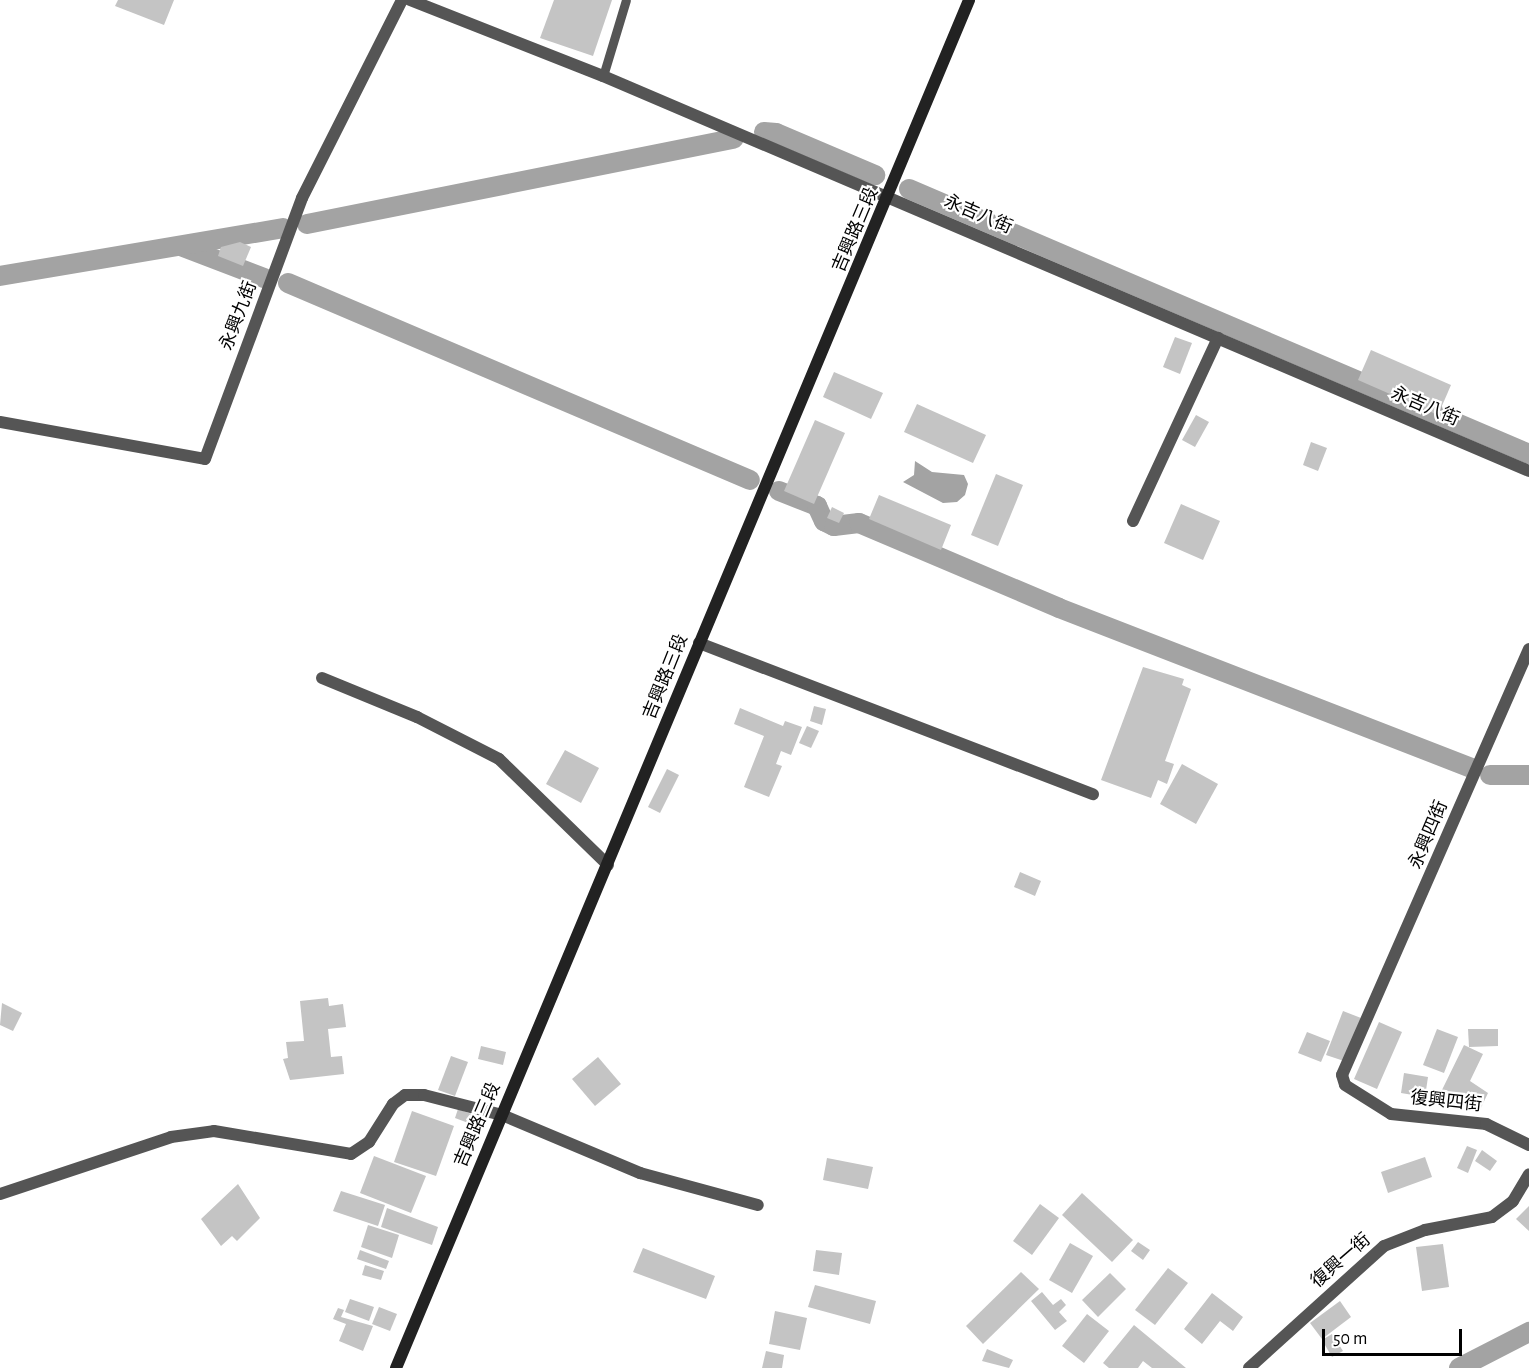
<!DOCTYPE html>
<meta charset="utf-8">
<style>
body{margin:0}
#map{position:relative;width:1529px;height:1368px;overflow:hidden;background:#fff;font-family:"Alegreya Sans","Noto Sans TC",sans-serif}
div>[style]{position:absolute}
.water>*{inset:0;background:#a3a3a3}
.canal>*{height:20px;margin:-10px;padding:0 10px;transform-origin:10px;border-radius:10px;background:#a3a3a3}
.building>*{inset:0;background:#c4c4c4}
.lane>*{height:9px;margin:-4.5px;padding:0 4.5px;transform-origin:4.5px;border-radius:4.5px;background:#555}
.street>*{height:12px;margin:-6px;padding:0 6px;transform-origin:6px;border-radius:6px;background:#555}
.secondary>*{height:12px;margin:-6px;padding:0 6px;transform-origin:6px;border-radius:6px;background:#222}
span{translate:-50% -50%;white-space:nowrap;text-align:center;line-height:1.15;-webkit-text-stroke:4.5px #fff;paint-order:stroke}
.street-label{font-size:18px;color:#000}
.scale{position:absolute;left:1322px;top:1329px;width:140px;height:27px;box-sizing:border-box;border:3px solid #000;border-top:0;padding-left:8px;font-size:18px;line-height:21px;white-space:nowrap;color:#000;-webkit-text-stroke:4px #fff;paint-order:stroke}
</style>
<div id="map">
<div class="water">
<i style="clip-path:polygon(915px 461px,932px 472px,964px 475px,968px 484px,965px 495px,957px 502px,943px 503px,903px 482px,914px 475px)"></i>
</div>
<div class="canal">
<i style="left:764px;top:132px;width:12px;rotate:5deg"></i>
<i style="left:776px;top:133px;width:108px;rotate:23deg"></i>
<i style="left:909px;top:189px;width:674px;rotate:23.14deg"></i>
<i style="left:307px;top:224px;width:435px;rotate:-11.3deg"></i>
<i style="left:183px;top:247px;width:87px;rotate:20.9deg"></i>
<i style="left:0;top:276px;width:287px;rotate:-9.6deg"></i>
<i style="left:288px;top:283px;width:502px;rotate:23.09deg"></i>
<i style="left:779px;top:491px;width:41px;rotate:21.5deg"></i>
<i style="left:817px;top:506px;width:17px;rotate:65deg"></i>
<i style="left:824px;top:521px;width:11px;rotate:27deg"></i>
<i style="left:834px;top:526px;width:25px;rotate:-7deg"></i>
<i style="left:859px;top:523px;width:217px;rotate:23deg"></i>
<i style="left:1059px;top:608px;width:442px;rotate:21.2deg"></i>
<i style="left:1490px;top:775px;width:39px"></i>
<i style="left:1459px;top:1368px;width:79px;rotate:-27.2deg"></i>
</div>
<div class="building">
<i style="clip-path:polygon(118px 0,174px 0,164px 25px,115px 6px)"></i>
<i style="clip-path:polygon(554px 0,612px 0,593px 56px,540px 38px)"></i>
<i style="clip-path:polygon(240px 242px,251px 247px,243px 266px,218px 256px,221px 247px)"></i>
<i style="clip-path:polygon(1175px 337px,1192px 343px,1180px 374px,1163px 367px)"></i>
<i style="clip-path:polygon(1371px 350px,1451px 385px,1438px 415px,1358px 380px)"></i>
<i style="clip-path:polygon(834px 372px,883px 393px,871px 419px,823px 397px)"></i>
<i style="clip-path:polygon(917px 404px,986px 435px,973px 463px,904px 432px)"></i>
<i style="clip-path:polygon(1196px 415px,1209px 422px,1195px 447px,1182px 440px)"></i>
<i style="clip-path:polygon(815px 420px,845px 433px,814px 504px,784px 491px)"></i>
<i style="clip-path:polygon(1311px 442px,1327px 448px,1318px 471px,1303px 465px)"></i>
<i style="clip-path:polygon(996px 474px,1023px 485px,998px 546px,971px 535px)"></i>
<i style="clip-path:polygon(879px 495px,951px 525px,941px 550px,869px 519px)"></i>
<i style="clip-path:polygon(1181px 504px,1220px 521px,1203px 560px,1164px 543px)"></i>
<i style="clip-path:polygon(832px 507px,844px 513px,839px 523px,827px 518px)"></i>
<i style="clip-path:polygon(1143px 667px,1184px 679px,1182px 685px,1191px 689px,1165px 761px,1174px 764px,1167px 784px,1158px 780px,1151px 798px,1101px 780px)"></i>
<i style="clip-path:polygon(814px 706px,826px 709px,822px 725px,810px 721px)"></i>
<i style="clip-path:polygon(740px 708px,783px 726px,785px 721px,802px 727px,791px 755px,781px 751px,776px 764px,782px 766px,769px 797px,744px 787px,764px 736px,734px 724px)"></i>
<i style="clip-path:polygon(807px 726px,819px 731px,811px 748px,799px 743px)"></i>
<i style="clip-path:polygon(565px 750px,599px 768px,581px 803px,546px 784px)"></i>
<i style="clip-path:polygon(1182px 764px,1218px 784px,1196px 824px,1160px 804px)"></i>
<i style="clip-path:polygon(667px 769px,679px 775px,660px 813px,648px 807px)"></i>
<i style="clip-path:polygon(1020px 872px,1041px 881px,1035px 896px,1014px 887px)"></i>
<i style="clip-path:polygon(328px 998px,329px 1006px,343px 1004px,346px 1027px,328px 1029px,331px 1057px,342px 1056px,344px 1074px,290px 1080px,283px 1059px,288px 1058px,286px 1042px,304px 1041px,300px 1001px)"></i>
<i style="clip-path:polygon(2px 1003px,22px 1013px,13px 1031px,0 1025px)"></i>
<i style="clip-path:polygon(1343px 1011px,1361px 1018px,1344px 1061px,1326px 1055px)"></i>
<i style="clip-path:polygon(1379px 1022px,1402px 1032px,1377px 1089px,1354px 1079px)"></i>
<i style="clip-path:polygon(1437px 1029px,1458px 1037px,1444px 1073px,1423px 1065px)"></i>
<i style="clip-path:polygon(1468px 1029px,1498px 1029px,1498px 1046px,1469px 1047px)"></i>
<i style="clip-path:polygon(1307px 1032px,1330px 1041px,1321px 1062px,1298px 1053px)"></i>
<i style="clip-path:polygon(1464px 1045px,1483px 1054px,1470px 1081px,1488px 1093px,1479px 1112px,1440px 1094px)"></i>
<i style="clip-path:polygon(481px 1046px,506px 1052px,503px 1065px,478px 1059px)"></i>
<i style="clip-path:polygon(451px 1056px,468px 1062px,455px 1096px,438px 1090px)"></i>
<i style="clip-path:polygon(598px 1057px,621px 1084px,595px 1106px,572px 1079px)"></i>
<i style="clip-path:polygon(1404px 1073px,1428px 1077px,1425px 1097px,1401px 1093px)"></i>
<i style="clip-path:polygon(458px 1109px,474px 1115px,471px 1124px,455px 1118px)"></i>
<i style="clip-path:polygon(412px 1111px,454px 1126px,436px 1176px,394px 1162px)"></i>
<i style="clip-path:polygon(1467px 1146px,1477px 1150px,1468px 1173px,1457px 1168px)"></i>
<i style="clip-path:polygon(1482px 1150px,1497px 1161px,1490px 1171px,1475px 1161px)"></i>
<i style="clip-path:polygon(374px 1156px,426px 1176px,411px 1213px,360px 1193px)"></i>
<i style="clip-path:polygon(1425px 1157px,1432px 1177px,1388px 1193px,1381px 1172px)"></i>
<i style="clip-path:polygon(827px 1158px,873px 1167px,868px 1189px,823px 1180px)"></i>
<i style="clip-path:polygon(238px 1184px,260px 1218px,237px 1241px,232px 1236px,221px 1246px,201px 1219px)"></i>
<i style="clip-path:polygon(341px 1191px,385px 1205px,378px 1226px,333px 1211px)"></i>
<i style="clip-path:polygon(1082px 1193px,1133px 1240px,1112px 1262px,1062px 1215px)"></i>
<i style="clip-path:polygon(1040px 1204px,1059px 1218px,1032px 1255px,1013px 1241px)"></i>
<i style="clip-path:polygon(1529px 1206px,1529px 1231px,1516px 1219px)"></i>
<i style="clip-path:polygon(387px 1208px,438px 1227px,432px 1245px,381px 1227px)"></i>
<i style="clip-path:polygon(368px 1225px,399px 1235px,392px 1258px,361px 1247px)"></i>
<i style="clip-path:polygon(1138px 1242px,1150px 1250px,1143px 1260px,1131px 1251px)"></i>
<i style="clip-path:polygon(1070px 1243px,1093px 1256px,1072px 1293px,1049px 1280px)"></i>
<i style="clip-path:polygon(1443px 1244px,1449px 1287px,1422px 1291px,1416px 1247px)"></i>
<i style="clip-path:polygon(643px 1248px,715px 1276px,706px 1299px,633px 1272px)"></i>
<i style="clip-path:polygon(360px 1250px,389px 1261px,386px 1269px,357px 1259px)"></i>
<i style="clip-path:polygon(816px 1250px,842px 1253px,839px 1275px,813px 1271px)"></i>
<i style="clip-path:polygon(365px 1265px,384px 1271px,381px 1280px,362px 1275px)"></i>
<i style="clip-path:polygon(1168px 1268px,1188px 1283px,1155px 1325px,1135px 1310px)"></i>
<i style="clip-path:polygon(1021px 1272px,1039px 1289px,983px 1344px,966px 1326px)"></i>
<i style="clip-path:polygon(1110px 1273px,1126px 1289px,1098px 1317px,1082px 1300px)"></i>
<i style="clip-path:polygon(815px 1285px,876px 1301px,870px 1324px,808px 1307px)"></i>
<i style="clip-path:polygon(1042px 1292px,1053px 1305px,1061px 1299px,1066px 1305px,1059px 1312px,1067px 1321px,1055px 1330px,1031px 1301px)"></i>
<i style="clip-path:polygon(1212px 1293px,1243px 1317px,1233px 1331px,1220px 1321px,1202px 1344px,1184px 1329px)"></i>
<i style="clip-path:polygon(350px 1299px,374px 1307px,369px 1321px,345px 1312px)"></i>
<i style="clip-path:polygon(1340px 1301px,1351px 1317px,1322px 1339px,1310px 1323px)"></i>
<i style="clip-path:polygon(379px 1307px,397px 1314px,390px 1331px,372px 1324px)"></i>
<i style="clip-path:polygon(338px 1308px,344px 1310px,341px 1317px,373px 1326px,363px 1351px,339px 1341px,346px 1324px,333px 1319px)"></i>
<i style="clip-path:polygon(775px 1311px,807px 1318px,800px 1350px,769px 1344px)"></i>
<i style="clip-path:polygon(1087px 1314px,1109px 1331px,1084px 1363px,1062px 1346px)"></i>
<i style="clip-path:polygon(1134px 1325px,1186px 1368px,1152px 1368px,1143px 1361px,1138px 1368px,1109px 1368px,1103px 1363px)"></i>
<i style="clip-path:polygon(1332px 1334px,1343px 1351px,1332px 1357px,1322px 1340px)"></i>
<i style="clip-path:polygon(987px 1349px,1013px 1360px,1009px 1368px,982px 1361px)"></i>
<i style="clip-path:polygon(766px 1351px,784px 1355px,782px 1368px,762px 1368px)"></i>
</div>
<div class="lane">
<i style="left:603px;top:76px;width:79px;rotate:-73.2deg"></i>
</div>
<div class="street">
<i style="left:410px;top:0;width:207px;rotate:21.5deg"></i>
<i style="left:603px;top:76px;width:1007px;rotate:23.1deg"></i>
<i style="left:0;top:422px;width:208px;rotate:10.2deg"></i>
<i style="left:205px;top:459px;width:278px;rotate:-69.6deg"></i>
<i style="left:302px;top:198px;width:222px;rotate:-63.2deg"></i>
<i style="left:1133px;top:521px;width:202px;rotate:-65.1deg"></i>
<i style="left:699px;top:643px;width:422px;rotate:21deg"></i>
<i style="left:1529px;top:649px;width:465px;rotate:113.7deg"></i>
<i style="left:1342px;top:1075px;width:10px;rotate:73deg"></i>
<i style="left:1345px;top:1085px;width:54px;rotate:32.2deg"></i>
<i style="left:1391px;top:1114px;width:96px;rotate:6deg"></i>
<i style="left:1486px;top:1124px;width:48px;rotate:26deg"></i>
<i style="left:322px;top:678px;width:103px;rotate:22.3deg"></i>
<i style="left:417px;top:717px;width:92px;rotate:27.1deg"></i>
<i style="left:499px;top:759px;width:152px;rotate:44.2deg"></i>
<i style="left:0;top:1194px;width:180px;rotate:-18.4deg"></i>
<i style="left:171px;top:1137px;width:43px;rotate:-7.9deg"></i>
<i style="left:214px;top:1131px;width:139px;rotate:9.5deg"></i>
<i style="left:351px;top:1154px;width:22px;rotate:-34deg"></i>
<i style="left:369px;top:1142px;width:45px;rotate:-57.7deg"></i>
<i style="left:393px;top:1104px;width:15px;rotate:-37deg"></i>
<i style="left:405px;top:1095px;width:19px"></i>
<i style="left:424px;top:1095px;width:81px;rotate:14.4deg"></i>
<i style="left:502px;top:1115px;width:150px;rotate:22.8deg"></i>
<i style="left:640px;top:1173px;width:122px;rotate:15.2deg"></i>
<i style="left:1249px;top:1368px;width:182px;rotate:-42.1deg"></i>
<i style="left:1384px;top:1246px;width:44px;rotate:-21.3deg"></i>
<i style="left:1425px;top:1230px;width:68px;rotate:-11deg"></i>
<i style="left:1492px;top:1217px;width:26px;rotate:-37deg"></i>
<i style="left:1513px;top:1201px;width:31px;rotate:-59deg"></i>
</div>
<div class="secondary">
<i style="left:396px;top:1368px;width:1483px;rotate:-67.27deg"></i>
</div>
<div class="street-label">
<span style="left:978px;top:215px;rotate:23deg">永吉八街</span>
<span style="left:856px;top:230px;rotate:-67deg">吉興路三段</span>
<span style="left:239px;top:316px;rotate:-69deg">永興九街</span>
<span style="left:1425px;top:407px;rotate:23deg">永吉八街</span>
<span style="left:666px;top:677px;rotate:-68deg">吉興路三段</span>
<span style="left:1429px;top:835px;rotate:-67deg">永興四街</span>
<span style="left:1446px;top:1102px;rotate:6deg">復興四街</span>
<span style="left:478px;top:1125px;rotate:-67deg">吉興路三段</span>
<span style="left:1341px;top:1261px;rotate:-41deg">復興一街</span>
</div>
<div class="scale">50 m</div>
</div>
